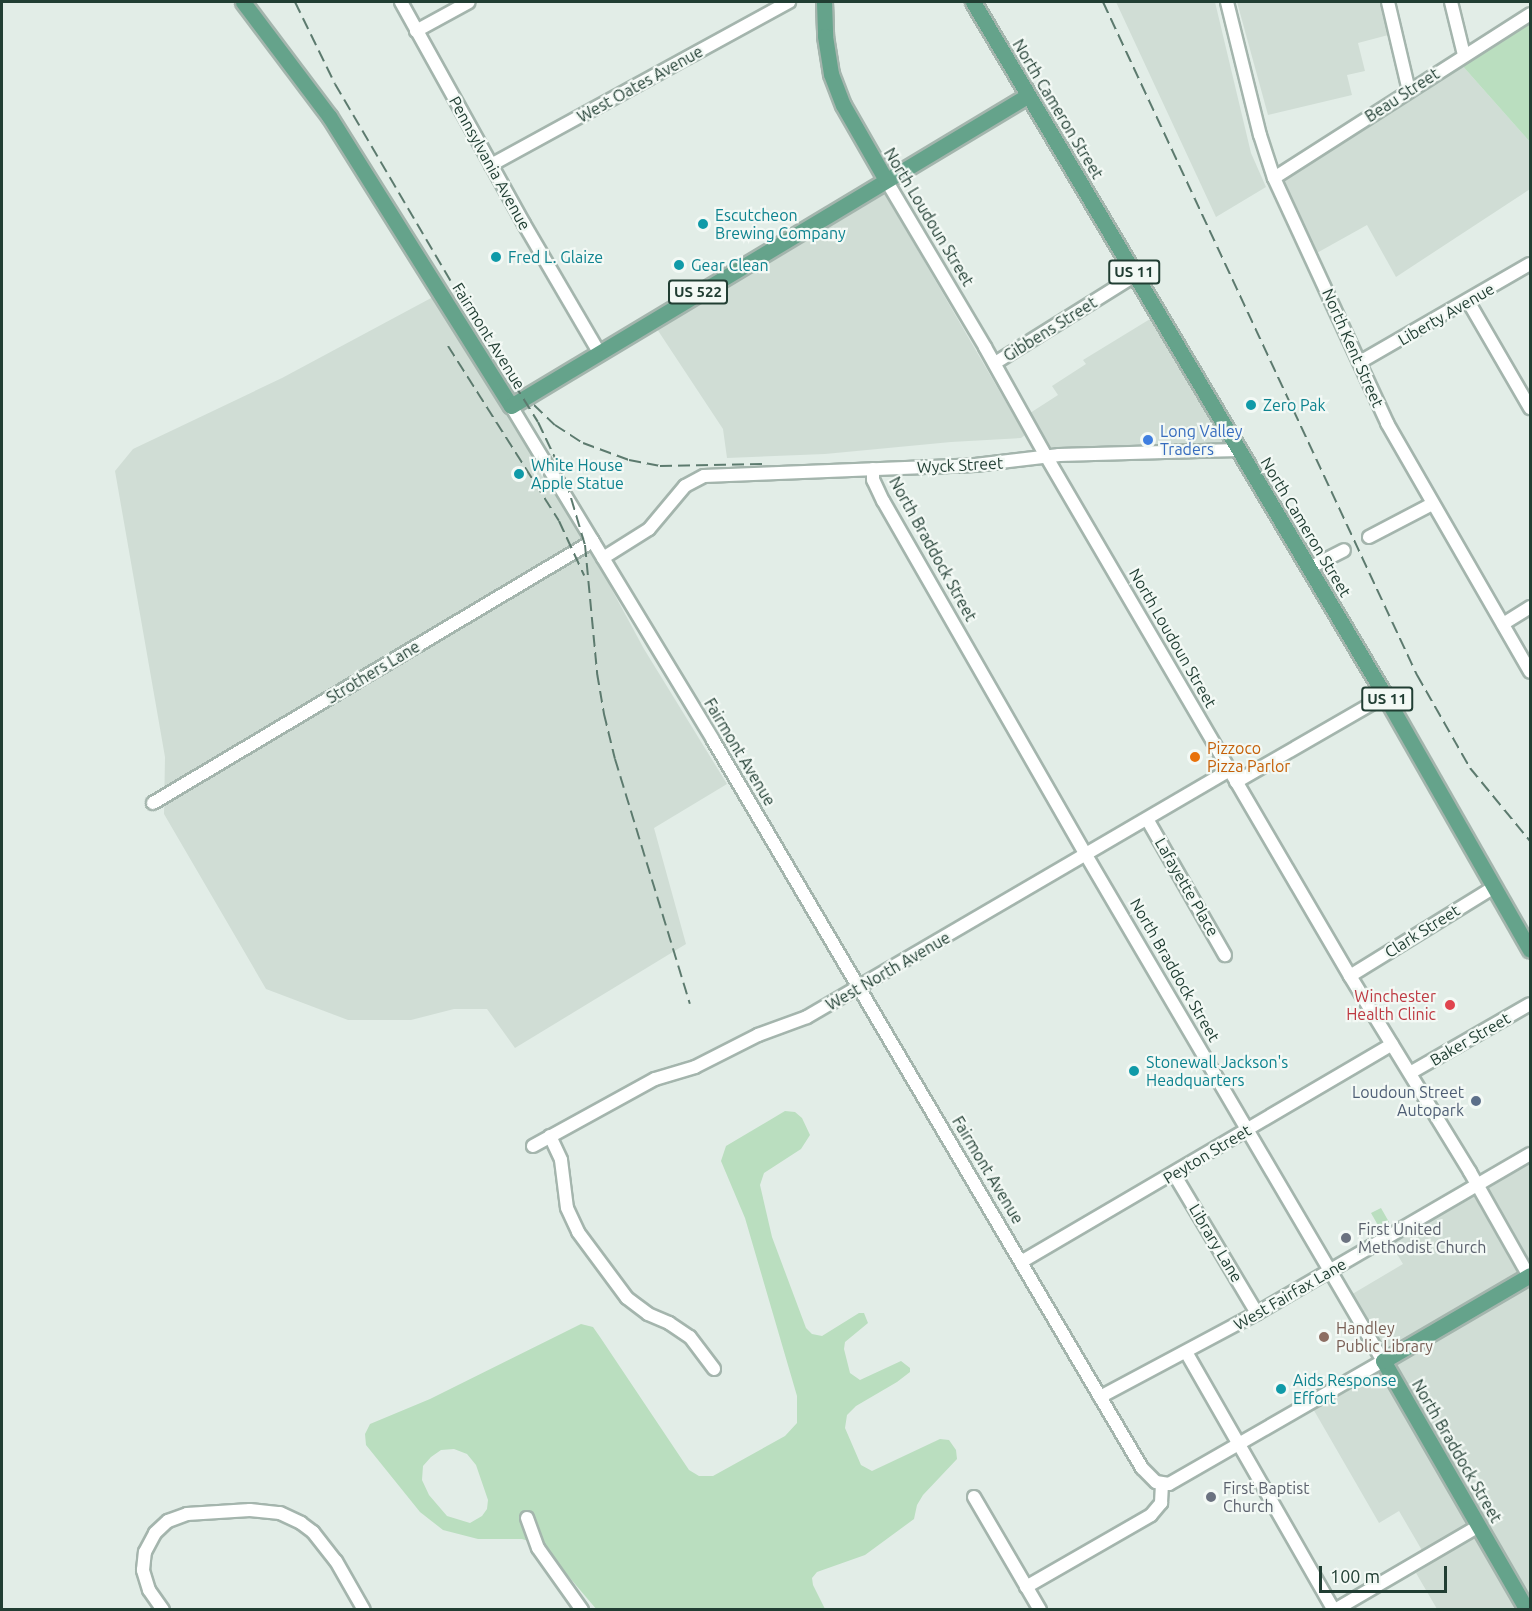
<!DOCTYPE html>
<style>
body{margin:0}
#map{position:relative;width:1532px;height:1611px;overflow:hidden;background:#e2ede7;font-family:Ubuntu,sans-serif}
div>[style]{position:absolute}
.built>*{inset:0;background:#d0ddd5}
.green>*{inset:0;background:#badebf}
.roads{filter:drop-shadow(2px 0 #a4b5ad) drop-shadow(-2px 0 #a4b5ad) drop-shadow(0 2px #a4b5ad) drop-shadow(0 -2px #a4b5ad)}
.minor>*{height:12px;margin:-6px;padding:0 6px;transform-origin:6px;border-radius:6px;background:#fff}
.major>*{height:15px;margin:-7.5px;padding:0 7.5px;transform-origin:7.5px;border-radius:7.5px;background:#65a38b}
.rail>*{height:2px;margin-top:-1px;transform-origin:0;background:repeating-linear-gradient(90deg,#5c7a6e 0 12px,transparent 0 18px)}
.dots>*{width:16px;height:16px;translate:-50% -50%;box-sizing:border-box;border:3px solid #f3f9f5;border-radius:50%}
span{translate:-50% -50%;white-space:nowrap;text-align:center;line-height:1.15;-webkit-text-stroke:4.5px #f3f9f5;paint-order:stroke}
.shield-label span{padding:2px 4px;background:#f3f9f5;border:2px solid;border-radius:4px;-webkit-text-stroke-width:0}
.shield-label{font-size:15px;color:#213e33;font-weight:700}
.street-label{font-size:16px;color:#213e33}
.culture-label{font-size:16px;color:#0d838f}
.left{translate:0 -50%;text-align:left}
.shop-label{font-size:16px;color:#366cbe}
.food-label{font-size:16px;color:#c56008}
.health-label{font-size:16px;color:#be3a42}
.right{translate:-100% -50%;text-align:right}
.service-label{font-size:16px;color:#4e5e75}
.worship-label{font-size:16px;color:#5b616d}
.education-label{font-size:16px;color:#785e54}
.frame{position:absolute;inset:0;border:3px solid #213e33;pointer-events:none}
.scale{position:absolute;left:1319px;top:1566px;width:128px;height:27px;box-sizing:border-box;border:3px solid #213e33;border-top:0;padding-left:8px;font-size:18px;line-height:21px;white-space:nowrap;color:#213e33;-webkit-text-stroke:4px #f3f9f5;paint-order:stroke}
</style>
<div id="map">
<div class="built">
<i style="clip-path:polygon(1116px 2px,1215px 2px,1251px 153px,1266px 187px,1216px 217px)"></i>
<i style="clip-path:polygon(1237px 2px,1384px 2px,1392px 34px,1358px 43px,1365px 71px,1347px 75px,1352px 95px,1268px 115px)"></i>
<i style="clip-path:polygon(1460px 63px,1530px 142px,1530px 189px,1396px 277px,1367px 225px,1315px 254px,1279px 179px)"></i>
<i style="clip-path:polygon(881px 187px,1025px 435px,1021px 438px,951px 442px,825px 454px,727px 458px,723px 429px,653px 323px)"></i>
<i style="clip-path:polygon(433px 297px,591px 551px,644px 649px,727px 784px,654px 828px,686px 944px,515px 1048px,487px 1009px,454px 1009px,411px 1020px,348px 1020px,266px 989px,164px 814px,165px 757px,115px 471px,133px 449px,282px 378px)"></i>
<i style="clip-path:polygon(1155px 316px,1227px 439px,1222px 446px,1051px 450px,1027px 415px,1058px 395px,1052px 386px,1086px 364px,1083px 360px)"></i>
<i style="clip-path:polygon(1530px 1157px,1530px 1609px,1437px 1609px,1416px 1573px,1430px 1564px,1399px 1511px,1379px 1523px,1312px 1407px,1388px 1363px,1349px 1296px,1403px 1264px,1389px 1241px)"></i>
</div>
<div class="green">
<i style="clip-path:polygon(1530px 18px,1530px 142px,1460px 63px)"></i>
<i style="clip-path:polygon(evenodd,785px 1111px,795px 1112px,802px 1118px,810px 1135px,801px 1149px,764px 1173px,760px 1185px,772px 1237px,806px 1328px,812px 1334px,822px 1336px,859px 1313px,864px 1313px,868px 1323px,845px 1342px,844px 1349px,850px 1373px,860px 1380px,901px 1361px,910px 1368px,910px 1372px,897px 1382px,856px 1406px,847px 1415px,845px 1428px,861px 1465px,872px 1471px,940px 1439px,949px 1440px,956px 1450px,957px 1459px,923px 1495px,917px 1505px,914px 1519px,865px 1555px,817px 1572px,812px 1578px,813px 1585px,825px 1609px,597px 1610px,542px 1545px,522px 1539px,478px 1539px,443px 1530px,420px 1512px,366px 1445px,365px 1434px,370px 1424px,430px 1399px,581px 1324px,593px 1327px,600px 1337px,689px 1470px,699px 1476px,713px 1476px,785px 1436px,797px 1423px,797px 1396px,745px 1218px,721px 1161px,726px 1146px,785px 1111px,454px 1449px,467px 1454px,476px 1465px,488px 1500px,487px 1509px,482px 1516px,470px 1523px,447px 1516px,429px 1495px,422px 1480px,423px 1466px,431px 1457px,441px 1450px,454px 1449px)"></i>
<i style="clip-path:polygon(1381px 1208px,1389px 1222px,1379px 1227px,1371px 1213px)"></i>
</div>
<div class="roads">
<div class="minor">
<i style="left:401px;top:2px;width:254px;rotate:61deg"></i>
<i style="left:524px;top:224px;width:151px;rotate:59.7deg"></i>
<i style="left:1227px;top:2px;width:137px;rotate:76.1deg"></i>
<i style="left:1260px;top:135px;width:45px;rotate:72deg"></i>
<i style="left:1274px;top:178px;width:270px;rotate:65.2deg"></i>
<i style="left:1387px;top:423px;width:287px;rotate:60.1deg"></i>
<i style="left:1388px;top:2px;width:91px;rotate:76.7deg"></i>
<i style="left:1451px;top:2px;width:55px;rotate:76.2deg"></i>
<i style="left:416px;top:31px;width:60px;rotate:-28.7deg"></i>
<i style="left:491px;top:165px;width:340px;rotate:-28.7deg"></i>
<i style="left:1274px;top:178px;width:304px;rotate:-32.6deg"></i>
<i style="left:886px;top:180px;width:194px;rotate:59.3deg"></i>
<i style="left:985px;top:347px;width:125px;rotate:60.8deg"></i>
<i style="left:1046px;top:456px;width:602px;rotate:59.69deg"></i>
<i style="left:1350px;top:976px;width:230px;rotate:58.5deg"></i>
<i style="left:1470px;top:1172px;width:122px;rotate:60.5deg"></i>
<i style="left:1468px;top:301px;width:124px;rotate:59.9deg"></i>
<i style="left:1360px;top:362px;width:196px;rotate:-30deg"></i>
<i style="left:995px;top:363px;width:166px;rotate:-32deg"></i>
<i style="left:511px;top:406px;width:390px;rotate:58.8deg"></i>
<i style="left:713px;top:740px;width:845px;rotate:59.49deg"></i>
<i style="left:1142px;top:1468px;width:20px;rotate:45deg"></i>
<i style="left:1156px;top:1482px;width:13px;rotate:9deg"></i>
<i style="left:1169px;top:1484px;width:247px;rotate:-29.9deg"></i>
<i style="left:1383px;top:1361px;width:587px;rotate:-120.41deg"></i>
<i style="left:1086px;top:855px;width:408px;rotate:-119.8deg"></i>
<i style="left:883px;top:501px;width:23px;rotate:-115deg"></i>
<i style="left:873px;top:480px;width:11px;rotate:-90deg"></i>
<i style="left:1369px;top:537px;width:71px;rotate:-27.6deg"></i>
<i style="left:603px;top:558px;width:54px;rotate:-32.2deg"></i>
<i style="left:649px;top:529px;width:56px;rotate:-50.1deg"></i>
<i style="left:685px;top:486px;width:21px;rotate:-28deg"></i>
<i style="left:704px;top:476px;width:271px;rotate:-2.3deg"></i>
<i style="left:975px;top:465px;width:85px;rotate:-6.8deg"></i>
<i style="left:1059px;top:455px;width:181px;rotate:-1.6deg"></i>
<i style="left:1309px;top:568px;width:39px;rotate:-27deg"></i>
<i style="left:1503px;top:624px;width:32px;rotate:-32deg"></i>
<i style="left:1236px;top:782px;width:172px;rotate:-30deg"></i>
<i style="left:153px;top:803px;width:512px;rotate:-30.77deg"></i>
<i style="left:1147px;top:819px;width:157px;rotate:60.2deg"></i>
<i style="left:1350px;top:976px;width:169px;rotate:-31.7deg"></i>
<i style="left:1410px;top:1073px;width:138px;rotate:-29.9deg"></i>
<i style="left:550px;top:1136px;width:26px;rotate:65deg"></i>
<i style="left:561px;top:1160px;width:48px;rotate:82.9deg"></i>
<i style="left:567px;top:1208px;width:26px;rotate:65deg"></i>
<i style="left:578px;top:1232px;width:82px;rotate:53.4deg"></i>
<i style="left:627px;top:1298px;width:26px;rotate:37deg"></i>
<i style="left:648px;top:1314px;width:23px;rotate:23deg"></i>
<i style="left:669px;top:1323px;width:25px;rotate:34deg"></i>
<i style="left:690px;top:1337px;width:40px;rotate:53deg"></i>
<i style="left:533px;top:1146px;width:139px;rotate:-28.8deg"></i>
<i style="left:655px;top:1079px;width:42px;rotate:-16.7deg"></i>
<i style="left:695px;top:1067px;width:71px;rotate:-26.9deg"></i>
<i style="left:758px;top:1035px;width:52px;rotate:-20.2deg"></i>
<i style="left:807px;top:1017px;width:490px;rotate:-30.3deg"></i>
<i style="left:1174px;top:1174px;width:162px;rotate:59.2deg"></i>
<i style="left:1021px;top:1262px;width:430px;rotate:-30.4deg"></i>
<i style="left:1186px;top:1352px;width:297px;rotate:60.2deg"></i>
<i style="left:1100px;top:1397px;width:178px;rotate:-28.1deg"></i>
<i style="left:1257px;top:1313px;width:316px;rotate:-30.2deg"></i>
<i style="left:974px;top:1497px;width:131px;rotate:59.7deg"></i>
<i style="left:527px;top:1518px;width:32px;rotate:70deg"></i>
<i style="left:538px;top:1548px;width:76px;rotate:54.6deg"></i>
<i style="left:1026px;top:1587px;width:144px;rotate:-29.9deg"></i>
<i style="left:1151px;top:1515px;width:16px;rotate:-50deg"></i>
<i style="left:1161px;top:1503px;width:19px;rotate:-87deg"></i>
<i style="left:163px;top:1610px;width:24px;rotate:-125deg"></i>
<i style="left:149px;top:1590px;width:21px;rotate:-107deg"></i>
<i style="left:143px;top:1570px;width:18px;rotate:-84deg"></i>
<i style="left:145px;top:1552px;width:21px;rotate:-62deg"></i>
<i style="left:155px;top:1533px;width:18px;rotate:-43deg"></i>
<i style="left:168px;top:1521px;width:20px;rotate:-20deg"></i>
<i style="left:187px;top:1514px;width:63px;rotate:-3.6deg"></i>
<i style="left:250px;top:1510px;width:30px;rotate:6deg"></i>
<i style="left:280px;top:1513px;width:23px;rotate:25deg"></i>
<i style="left:301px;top:1523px;width:15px;rotate:37deg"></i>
<i style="left:313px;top:1532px;width:37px;rotate:52deg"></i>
<i style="left:336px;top:1561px;width:56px;rotate:60.3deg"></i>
<i style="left:1335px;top:1610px;width:167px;rotate:-30.3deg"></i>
</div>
<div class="major">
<i style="left:243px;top:2px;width:143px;rotate:53deg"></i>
<i style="left:329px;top:116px;width:342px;rotate:57.9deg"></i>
<i style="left:511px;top:406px;width:602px;rotate:-31deg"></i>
<i style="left:824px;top:2px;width:34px;rotate:88deg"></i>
<i style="left:825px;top:36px;width:38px;rotate:81deg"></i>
<i style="left:831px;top:74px;width:33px;rotate:69deg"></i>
<i style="left:843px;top:105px;width:86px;rotate:60.2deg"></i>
<i style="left:973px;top:2px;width:807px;rotate:59.3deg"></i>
<i style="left:1385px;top:696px;width:292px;rotate:60.3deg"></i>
<i style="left:1527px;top:1610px;width:288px;rotate:-120deg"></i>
<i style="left:1383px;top:1361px;width:170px;rotate:-30.3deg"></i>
</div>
</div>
<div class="rail">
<i style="left:295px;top:2px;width:91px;rotate:64deg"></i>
<i style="left:335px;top:84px;width:241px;rotate:59.6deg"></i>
<i style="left:457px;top:292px;width:153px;rotate:58.1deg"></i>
<i style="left:538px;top:422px;width:65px;rotate:64.6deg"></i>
<i style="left:566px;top:481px;width:67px;rotate:73.5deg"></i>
<i style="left:585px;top:545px;width:129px;rotate:84.6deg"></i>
<i style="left:597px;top:673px;width:42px;rotate:80.3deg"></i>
<i style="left:604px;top:714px;width:46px;rotate:76.3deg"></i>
<i style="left:615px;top:759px;width:256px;rotate:73deg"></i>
<i style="left:1103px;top:2px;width:743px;rotate:64.99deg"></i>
<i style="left:1417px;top:675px;width:107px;rotate:60.3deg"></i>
<i style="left:1470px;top:768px;width:94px;rotate:50.6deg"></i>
<i style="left:448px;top:346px;width:207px;rotate:57.6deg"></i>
<i style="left:559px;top:521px;width:60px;rotate:65.2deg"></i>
<i style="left:534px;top:405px;width:29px;rotate:44deg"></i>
<i style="left:555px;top:425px;width:33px;rotate:33deg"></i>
<i style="left:583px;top:443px;width:49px;rotate:20.3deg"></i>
<i style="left:629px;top:460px;width:32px;rotate:11deg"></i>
<i style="left:660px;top:466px;width:102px;rotate:-1.1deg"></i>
</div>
<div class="dots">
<i style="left:703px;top:224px;background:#0f9aa8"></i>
<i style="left:496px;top:257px;background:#0f9aa8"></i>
<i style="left:679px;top:265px;background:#0f9aa8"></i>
<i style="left:1251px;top:405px;background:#0f9aa8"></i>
<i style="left:1148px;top:440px;background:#3f7fe0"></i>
<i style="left:519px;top:474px;background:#0f9aa8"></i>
<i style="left:1195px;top:757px;background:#e8710a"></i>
<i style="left:1450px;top:1005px;background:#e0444e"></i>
<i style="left:1134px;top:1071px;background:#0f9aa8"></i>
<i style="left:1476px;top:1101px;background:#5c6f8a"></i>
<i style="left:1346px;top:1238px;background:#6b7280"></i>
<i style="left:1324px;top:1337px;background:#8d6e63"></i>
<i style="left:1281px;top:1389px;background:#0f9aa8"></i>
<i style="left:1211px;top:1497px;background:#6b7280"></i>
</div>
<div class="shield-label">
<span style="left:1134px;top:272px">US 11</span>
<span style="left:698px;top:292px">US 522</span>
<span style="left:1387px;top:699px">US 11</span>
</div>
<div class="street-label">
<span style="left:640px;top:84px;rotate:-29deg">West Oates Avenue</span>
<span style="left:1402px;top:95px;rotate:-33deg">Beau Street</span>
<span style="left:1058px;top:109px;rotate:59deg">North Cameron Street</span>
<span style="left:490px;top:163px;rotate:61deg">Pennsylvania Avenue</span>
<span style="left:929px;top:217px;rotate:59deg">North Loudoun Street</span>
<span style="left:1446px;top:314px;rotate:-30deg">Liberty Avenue</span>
<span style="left:1050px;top:329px;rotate:-32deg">Gibbens Street</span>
<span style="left:489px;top:336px;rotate:58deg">Fairmont Avenue</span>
<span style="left:1353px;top:348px;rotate:66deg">North Kent Street</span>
<span style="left:960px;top:465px;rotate:-3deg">Wyck Street</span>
<span style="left:1306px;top:527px;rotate:59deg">North Cameron Street</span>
<span style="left:933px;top:549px;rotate:61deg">North Braddock Street</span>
<span style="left:1173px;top:638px;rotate:60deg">North Loudoun Street</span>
<span style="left:373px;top:672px;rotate:-31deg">Strothers Lane</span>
<span style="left:740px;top:752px;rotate:59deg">Fairmont Avenue</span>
<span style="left:1187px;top:887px;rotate:60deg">Lafayette Place</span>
<span style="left:1422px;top:931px;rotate:-32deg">Clark Street</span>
<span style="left:1175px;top:970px;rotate:60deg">North Braddock Street</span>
<span style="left:888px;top:971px;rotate:-30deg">West North Avenue</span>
<span style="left:1470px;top:1039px;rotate:-30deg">Baker Street</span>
<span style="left:1207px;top:1154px;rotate:-31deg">Peyton Street</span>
<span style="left:988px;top:1170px;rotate:59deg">Fairmont Avenue</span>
<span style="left:1216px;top:1243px;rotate:59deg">Library Lane</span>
<span style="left:1290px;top:1294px;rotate:-30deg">West Fairfax Lane</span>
<span style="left:1457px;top:1451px;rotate:60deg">North Braddock Street</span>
</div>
<div class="culture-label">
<span class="left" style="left:715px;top:224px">Escutcheon<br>Brewing Company</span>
<span class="left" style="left:508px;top:257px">Fred L. Glaize</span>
<span class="left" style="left:691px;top:265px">Gear Clean</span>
<span class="left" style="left:1263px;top:405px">Zero Pak</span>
<span class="left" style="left:531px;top:474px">White House<br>Apple Statue</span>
<span class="left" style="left:1146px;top:1071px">Stonewall Jackson's<br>Headquarters</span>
<span class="left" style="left:1293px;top:1389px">Aids Response<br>Effort</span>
</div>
<div class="shop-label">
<span class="left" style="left:1160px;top:440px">Long Valley<br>Traders</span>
</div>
<div class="food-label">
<span class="left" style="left:1207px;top:757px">Pizzoco<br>Pizza Parlor</span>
</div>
<div class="health-label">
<span class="right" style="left:1436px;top:1005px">Winchester<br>Health Clinic</span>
</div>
<div class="service-label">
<span class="right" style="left:1464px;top:1101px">Loudoun Street<br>Autopark</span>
</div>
<div class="worship-label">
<span class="left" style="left:1358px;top:1238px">First United<br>Methodist Church</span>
<span class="left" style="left:1223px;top:1497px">First Baptist<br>Church</span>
</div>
<div class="education-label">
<span class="left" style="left:1336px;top:1337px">Handley<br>Public Library</span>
</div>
<div class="frame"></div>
<div class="scale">100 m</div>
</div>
